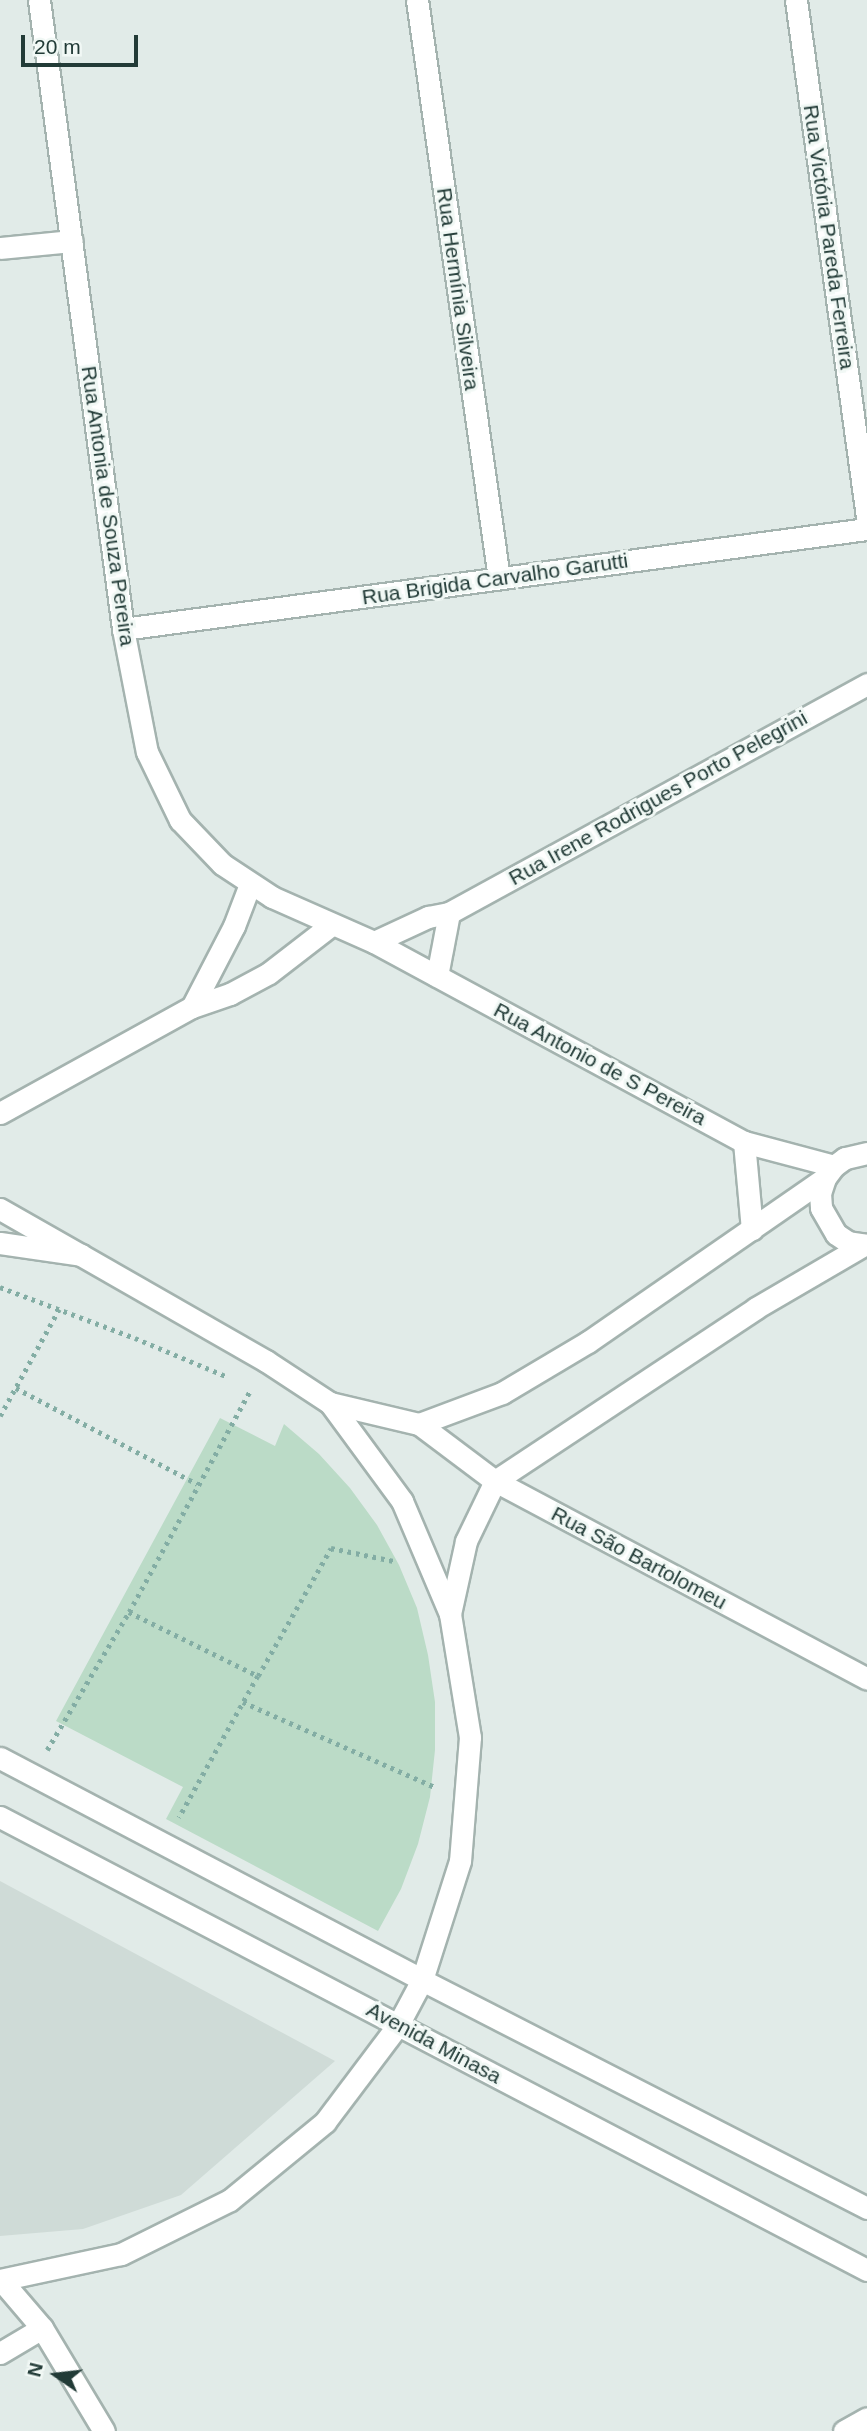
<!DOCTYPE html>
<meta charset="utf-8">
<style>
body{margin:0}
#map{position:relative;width:867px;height:2431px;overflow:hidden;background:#e1ebe8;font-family:Helvetica,sans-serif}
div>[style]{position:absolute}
.built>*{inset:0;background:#cfdbd7}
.green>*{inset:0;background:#bbdbc7}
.path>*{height:4.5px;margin-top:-2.25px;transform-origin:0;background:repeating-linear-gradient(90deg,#83ada4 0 3.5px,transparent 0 8.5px)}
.roads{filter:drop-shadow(2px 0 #a4b3af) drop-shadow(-2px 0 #a4b3af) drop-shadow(0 2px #a4b3af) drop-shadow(0 -2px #a4b3af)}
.street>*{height:21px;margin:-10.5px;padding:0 10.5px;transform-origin:10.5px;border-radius:10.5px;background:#fff}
.secondary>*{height:21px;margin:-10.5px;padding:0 10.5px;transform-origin:10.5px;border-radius:10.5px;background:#fff}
span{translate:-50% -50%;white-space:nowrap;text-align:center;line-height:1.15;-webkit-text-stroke:6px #f1f8f5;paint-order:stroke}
.street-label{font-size:21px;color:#223b37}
.north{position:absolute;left:21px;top:2340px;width:70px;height:70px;-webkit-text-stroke:5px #f1f8f5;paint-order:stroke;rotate:284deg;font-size:19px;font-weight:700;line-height:28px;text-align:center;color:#223b37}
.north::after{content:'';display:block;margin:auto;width:24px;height:32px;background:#223b37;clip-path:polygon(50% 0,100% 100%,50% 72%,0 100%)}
.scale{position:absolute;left:21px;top:35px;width:117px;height:32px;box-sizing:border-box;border:4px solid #223b37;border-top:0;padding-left:9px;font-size:21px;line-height:24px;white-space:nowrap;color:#223b37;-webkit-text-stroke:5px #f1f8f5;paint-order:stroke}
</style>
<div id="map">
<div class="built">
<i style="clip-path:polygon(0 1881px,335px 2061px,181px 2195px,83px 2229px,0 2236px)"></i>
</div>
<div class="green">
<i style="clip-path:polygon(220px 1418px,275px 1446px,284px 1424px,319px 1454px,350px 1488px,377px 1525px,399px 1565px,417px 1608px,428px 1655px,435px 1702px,435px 1750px,430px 1797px,418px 1844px,401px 1889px,378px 1931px,166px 1819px,183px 1787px,56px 1721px)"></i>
</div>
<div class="path">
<i style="left:0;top:1287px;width:144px;rotate:20.7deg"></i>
<i style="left:135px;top:1338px;width:99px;rotate:22.7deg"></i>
<i style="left:16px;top:1388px;width:205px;rotate:27.9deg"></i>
<i style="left:0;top:1416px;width:122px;rotate:-61.1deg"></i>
<i style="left:129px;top:1612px;width:144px;rotate:26.4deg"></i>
<i style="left:258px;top:1676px;width:162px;rotate:119.1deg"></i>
<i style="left:258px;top:1676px;width:147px;rotate:-60.3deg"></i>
<i style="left:331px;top:1548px;width:64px;rotate:11.7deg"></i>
<i style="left:243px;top:1702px;width:212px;rotate:23.9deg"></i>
<i style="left:47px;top:1750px;width:161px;rotate:-59.3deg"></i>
<i style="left:129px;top:1612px;width:254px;rotate:-61.3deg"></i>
</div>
<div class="roads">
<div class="street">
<i style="left:39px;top:0;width:635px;rotate:82.39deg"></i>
<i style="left:123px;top:629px;width:125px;rotate:79deg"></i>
<i style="left:147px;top:752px;width:76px;rotate:64.1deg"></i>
<i style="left:180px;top:820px;width:61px;rotate:46.3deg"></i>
<i style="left:222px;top:864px;width:60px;rotate:33.4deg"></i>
<i style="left:272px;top:897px;width:111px;rotate:23.8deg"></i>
<i style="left:374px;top:942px;width:421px;rotate:28.4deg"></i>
<i style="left:744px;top:1142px;width:93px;rotate:14.9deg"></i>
<i style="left:417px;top:0;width:584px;rotate:81.93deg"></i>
<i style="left:796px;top:0;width:522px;rotate:82.18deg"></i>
<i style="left:0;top:248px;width:72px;rotate:-5.6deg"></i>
<i style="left:123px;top:629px;width:751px;rotate:-7.66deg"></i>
<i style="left:374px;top:942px;width:60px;rotate:-24.8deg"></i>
<i style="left:428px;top:917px;width:21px;rotate:-11deg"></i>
<i style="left:449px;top:913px;width:477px;rotate:-28.7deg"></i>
<i style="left:437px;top:976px;width:64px;rotate:-79.2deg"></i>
<i style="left:192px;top:1007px;width:91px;rotate:-62.6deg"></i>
<i style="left:234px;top:926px;width:45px;rotate:-69.1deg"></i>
<i style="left:0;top:1113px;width:219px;rotate:-28.9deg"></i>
<i style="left:192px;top:1007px;width:40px;rotate:-18.9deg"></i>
<i style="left:230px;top:994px;width:44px;rotate:-28.3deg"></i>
<i style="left:269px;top:973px;width:78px;rotate:-37.7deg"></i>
<i style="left:0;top:1209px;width:91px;rotate:29.7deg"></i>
<i style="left:419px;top:1424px;width:95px;rotate:36.9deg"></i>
<i style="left:495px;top:1481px;width:421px;rotate:28deg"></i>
<i style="left:1px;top:2280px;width:63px;rotate:49.5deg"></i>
<i style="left:42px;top:2328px;width:120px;rotate:59deg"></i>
<i style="left:0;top:2353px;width:49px;rotate:-30.8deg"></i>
<i style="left:844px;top:2431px;width:26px;rotate:-29deg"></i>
</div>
<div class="secondary">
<i style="left:744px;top:1142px;width:88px;rotate:84.8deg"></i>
<i style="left:867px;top:1153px;width:23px;rotate:167deg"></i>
<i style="left:845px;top:1158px;width:14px;rotate:144deg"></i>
<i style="left:834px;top:1166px;width:15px;rotate:127deg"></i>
<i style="left:825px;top:1178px;width:16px;rotate:108deg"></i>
<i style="left:820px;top:1193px;width:15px;rotate:86deg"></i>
<i style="left:821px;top:1208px;width:30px;rotate:60deg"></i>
<i style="left:836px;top:1234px;width:14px;rotate:34deg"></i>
<i style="left:848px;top:1242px;width:19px;rotate:9deg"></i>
<i style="left:0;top:1243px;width:82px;rotate:8.4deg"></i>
<i style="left:81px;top:1255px;width:213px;rotate:29.8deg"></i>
<i style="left:266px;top:1361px;width:77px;rotate:33.3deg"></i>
<i style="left:330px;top:1403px;width:122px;rotate:53.7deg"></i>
<i style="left:402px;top:1501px;width:123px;rotate:67deg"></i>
<i style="left:450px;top:1614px;width:125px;rotate:80.8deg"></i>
<i style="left:470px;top:1737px;width:124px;rotate:94.6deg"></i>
<i style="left:460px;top:1861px;width:125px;rotate:107.7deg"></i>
<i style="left:422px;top:1980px;width:51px;rotate:118.1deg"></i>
<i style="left:398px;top:2025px;width:121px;rotate:127deg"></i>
<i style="left:325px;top:2122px;width:123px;rotate:140.6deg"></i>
<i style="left:230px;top:2200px;width:122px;rotate:153.6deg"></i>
<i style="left:121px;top:2254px;width:124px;rotate:167.9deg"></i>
<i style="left:330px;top:1403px;width:91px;rotate:13.3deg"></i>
<i style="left:419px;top:1424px;width:89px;rotate:-20.5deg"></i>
<i style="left:502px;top:1393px;width:100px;rotate:-30.7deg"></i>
<i style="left:588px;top:1342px;width:288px;rotate:-34.7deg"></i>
<i style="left:450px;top:1614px;width:75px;rotate:-77.6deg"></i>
<i style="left:466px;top:1541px;width:67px;rotate:-64.2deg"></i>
<i style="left:495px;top:1481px;width:313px;rotate:-33.5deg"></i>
<i style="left:756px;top:1308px;width:125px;rotate:-30.3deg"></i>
<i style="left:0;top:1758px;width:477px;rotate:27.7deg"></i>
<i style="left:422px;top:1980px;width:500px;rotate:27.13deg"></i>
<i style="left:0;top:1817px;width:978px;rotate:27.59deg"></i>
</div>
</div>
<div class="street-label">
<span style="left:829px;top:237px;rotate:82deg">Rua Victória Pareda Ferreira</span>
<span style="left:458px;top:289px;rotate:82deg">Rua Hermínia Silveira</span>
<span style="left:108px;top:506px;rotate:82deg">Rua Antonia de Souza Pereira</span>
<span style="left:495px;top:579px;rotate:-8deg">Rua Brigida Carvalho Garutti</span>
<span style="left:658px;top:798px;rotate:-29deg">Rua Irene Rodrigues Porto Pelegrini</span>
<span style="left:600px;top:1064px;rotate:28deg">Rua Antonio de S Pereira</span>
<span style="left:639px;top:1558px;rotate:28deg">Rua São Bartolomeu</span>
<span style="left:434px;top:2043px;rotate:28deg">Avenida Minasa</span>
</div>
<div class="north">N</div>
<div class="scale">20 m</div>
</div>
